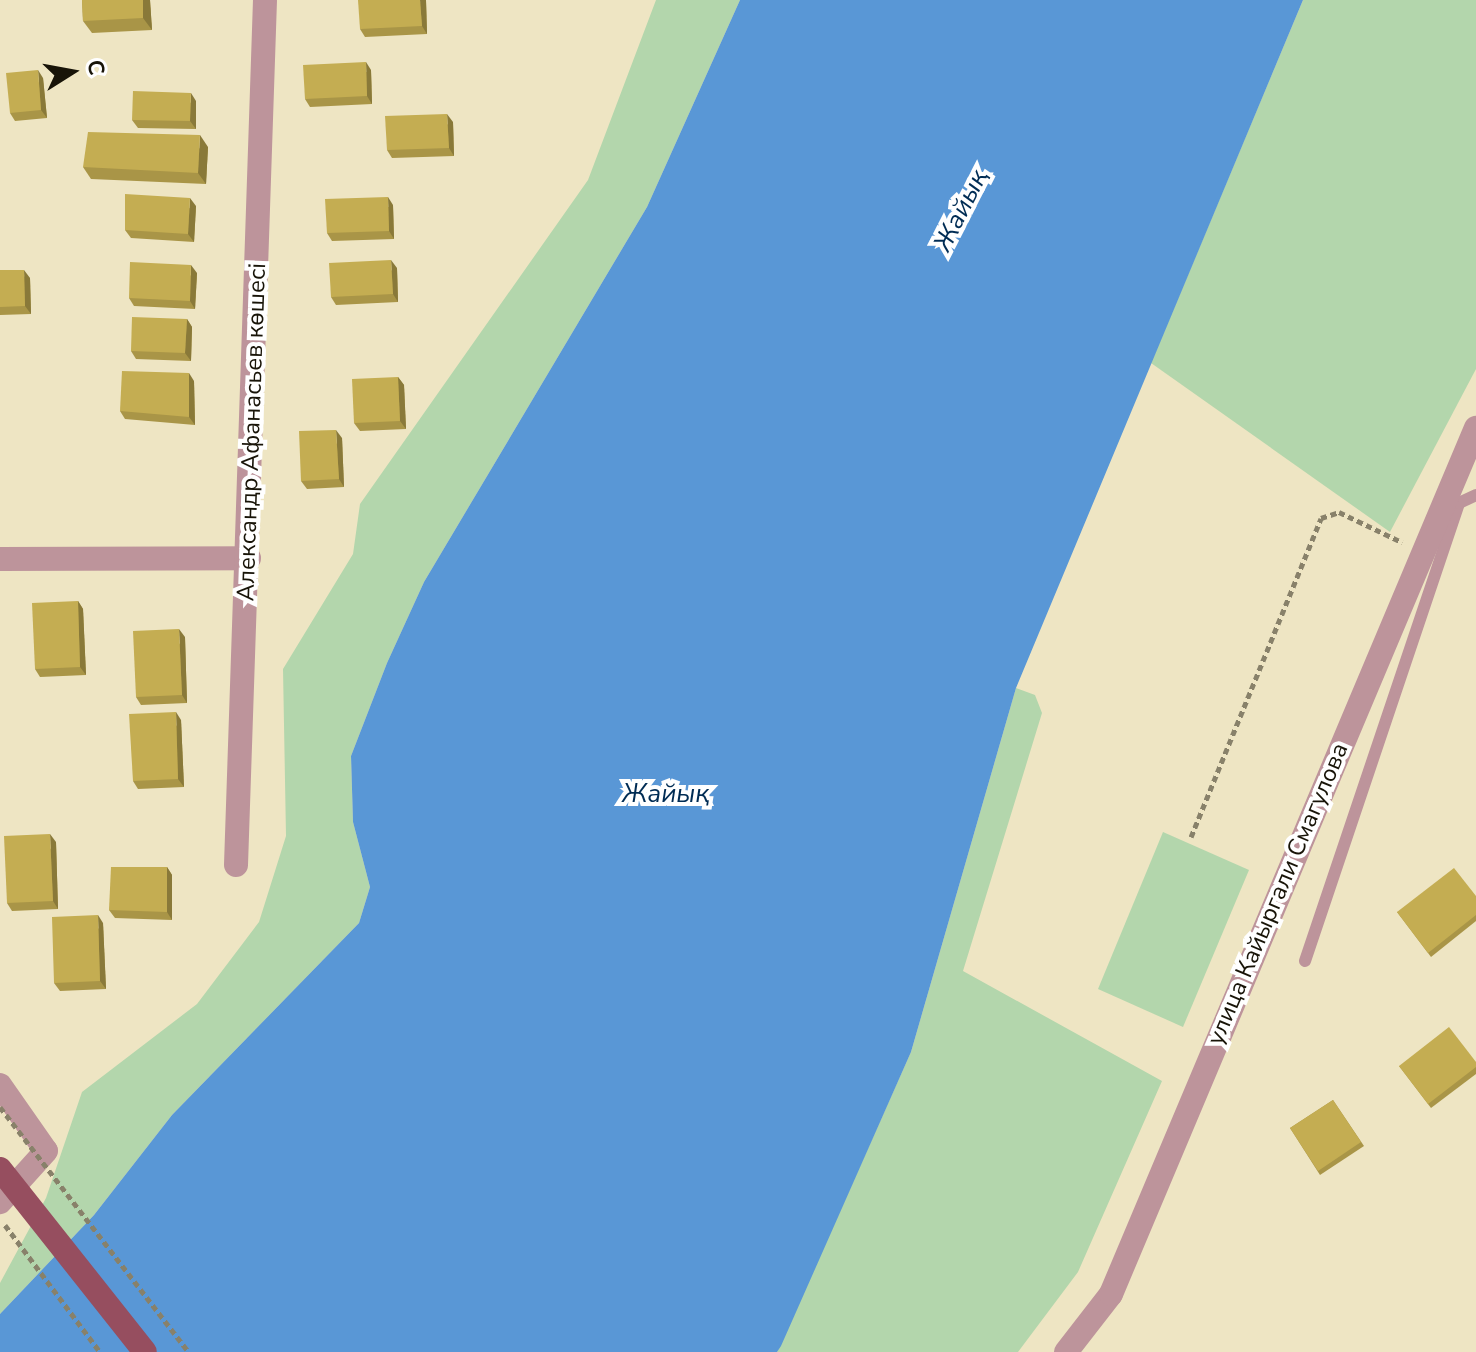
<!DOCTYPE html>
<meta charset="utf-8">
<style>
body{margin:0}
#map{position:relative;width:1476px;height:1352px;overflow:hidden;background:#eee5c3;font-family:"Nunito Sans",sans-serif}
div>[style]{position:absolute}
.green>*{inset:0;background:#b3d6ac}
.water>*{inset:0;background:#5997d6}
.path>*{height:5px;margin-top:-2.5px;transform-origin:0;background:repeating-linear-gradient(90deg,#88816a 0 6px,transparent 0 10px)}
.lane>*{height:12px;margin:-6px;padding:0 6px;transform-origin:6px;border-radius:6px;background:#bd949b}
.street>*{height:24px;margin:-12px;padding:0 12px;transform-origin:12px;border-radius:12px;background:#bd949b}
.path-bridge>*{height:5px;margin-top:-2.5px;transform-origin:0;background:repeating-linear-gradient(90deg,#88816a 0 6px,transparent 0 10px)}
.primary-bridge>*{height:24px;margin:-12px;padding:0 12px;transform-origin:12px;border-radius:12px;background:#964e5f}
.wall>*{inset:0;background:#a99547}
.shaded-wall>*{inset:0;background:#897939}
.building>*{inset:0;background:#c4ad52}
span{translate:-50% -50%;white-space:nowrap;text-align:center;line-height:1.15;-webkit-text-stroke:8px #fff;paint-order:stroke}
.street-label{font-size:24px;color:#181408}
.water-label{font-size:26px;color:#002c54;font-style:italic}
.north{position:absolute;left:32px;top:32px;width:80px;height:80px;-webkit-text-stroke:6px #fff;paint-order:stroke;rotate:79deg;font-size:22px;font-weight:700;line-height:32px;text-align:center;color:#181408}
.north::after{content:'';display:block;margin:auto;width:28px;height:36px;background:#181408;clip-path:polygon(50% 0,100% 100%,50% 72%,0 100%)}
</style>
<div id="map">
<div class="green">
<i style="clip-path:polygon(656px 0,740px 0,647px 207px,424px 582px,387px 663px,351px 756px,353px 822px,370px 887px,359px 923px,172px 1115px,94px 1215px,0 1314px,0 1283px,46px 1198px,82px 1092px,197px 1004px,259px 922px,286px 836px,283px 669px,353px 554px,360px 504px,588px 180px)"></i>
<i style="clip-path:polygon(1303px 0,1476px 0,1476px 369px,1390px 532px,1151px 363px)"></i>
<i style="clip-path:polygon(1016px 688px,1035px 695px,1042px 713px,963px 971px,1162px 1081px,1078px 1272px,1018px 1352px,777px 1352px,911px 1052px)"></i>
<i style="clip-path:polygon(1163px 832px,1249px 870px,1183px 1027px,1098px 989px)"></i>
</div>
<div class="water">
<i style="clip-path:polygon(740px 0,1303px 0,1016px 688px,911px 1052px,781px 1346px,777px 1352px,0 1352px,0 1314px,94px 1215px,172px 1115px,359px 923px,370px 887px,353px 822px,351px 756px,387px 663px,424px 582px,647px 207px)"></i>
</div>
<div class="path">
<i style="left:1191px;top:837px;width:344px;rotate:-67.8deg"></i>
<i style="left:1321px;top:518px;width:19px;rotate:-18deg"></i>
<i style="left:1339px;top:512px;width:70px;rotate:25.5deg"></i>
<i style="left:5px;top:1225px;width:159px;rotate:53.2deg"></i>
</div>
<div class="lane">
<i style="left:1305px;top:961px;width:483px;rotate:-71.4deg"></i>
<i style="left:1459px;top:503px;width:19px;rotate:-25deg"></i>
</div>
<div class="street">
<i style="left:0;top:559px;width:249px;rotate:-0.2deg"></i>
<i style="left:236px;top:865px;width:865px;rotate:-88.08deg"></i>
<i style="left:0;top:1085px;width:80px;rotate:55.1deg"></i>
<i style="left:46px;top:1151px;width:69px;rotate:132deg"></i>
<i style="left:1066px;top:1352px;width:73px;rotate:-52.2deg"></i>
<i style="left:1111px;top:1294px;width:940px;rotate:-67.15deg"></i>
</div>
<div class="path-bridge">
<i style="left:0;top:1107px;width:309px;rotate:52.4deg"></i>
</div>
<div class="primary-bridge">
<i style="left:0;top:1169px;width:233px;rotate:51.6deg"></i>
</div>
<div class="wall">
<i style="clip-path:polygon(82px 0,150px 0,152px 30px,92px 33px,83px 21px)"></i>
<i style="clip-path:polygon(426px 0,427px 34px,365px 37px,360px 29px)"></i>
<i style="clip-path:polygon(371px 70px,372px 104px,310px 107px,305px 99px)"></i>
<i style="clip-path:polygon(43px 78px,47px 118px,15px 121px,10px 113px)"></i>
<i style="clip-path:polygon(196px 101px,196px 129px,138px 128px,132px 120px)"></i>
<i style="clip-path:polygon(453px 122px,454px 156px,392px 158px,387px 150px)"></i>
<i style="clip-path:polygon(208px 147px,206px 184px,91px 179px,83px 167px)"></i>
<i style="clip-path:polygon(393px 205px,394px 239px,332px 241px,327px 233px)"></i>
<i style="clip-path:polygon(196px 206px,194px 242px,131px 238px,125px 230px)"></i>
<i style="clip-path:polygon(397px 268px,398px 302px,336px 305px,331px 297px)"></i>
<i style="clip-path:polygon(0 270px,30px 278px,31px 314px,0 315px)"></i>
<i style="clip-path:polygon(197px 273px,195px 309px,134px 306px,129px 298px)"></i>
<i style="clip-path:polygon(187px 319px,192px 327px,191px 361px,136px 359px,131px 351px)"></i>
<i style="clip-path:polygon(398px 377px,404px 385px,406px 429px,360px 431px,354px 423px)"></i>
<i style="clip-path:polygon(194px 381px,195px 425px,125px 419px,120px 411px)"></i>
<i style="clip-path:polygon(342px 438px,344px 487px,307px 489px,301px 481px)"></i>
<i style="clip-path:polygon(78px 601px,83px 609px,86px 675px,40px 677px,35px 669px)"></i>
<i style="clip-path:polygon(185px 637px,187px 703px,141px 705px,136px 697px)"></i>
<i style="clip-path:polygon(181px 720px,184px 787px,138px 789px,133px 781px)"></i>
<i style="clip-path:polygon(56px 842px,58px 909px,12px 911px,7px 903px)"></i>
<i style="clip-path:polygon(167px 867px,172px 875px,172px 920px,115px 918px,109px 910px)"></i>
<i style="clip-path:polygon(1476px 896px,1476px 921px,1431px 957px,1397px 912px)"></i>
<i style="clip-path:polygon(103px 923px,106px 989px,60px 991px,54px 983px)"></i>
<i style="clip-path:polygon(1476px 1062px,1476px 1074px,1431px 1108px,1399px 1066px)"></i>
<i style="clip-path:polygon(1333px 1100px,1364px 1146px,1320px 1175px,1290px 1128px)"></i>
</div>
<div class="shaded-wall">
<i style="clip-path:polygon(143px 0,150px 0,152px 30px,143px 18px)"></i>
<i style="clip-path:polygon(420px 0,426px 0,427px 34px,422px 26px)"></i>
<i style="clip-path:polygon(366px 62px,371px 70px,372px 104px,367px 96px)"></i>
<i style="clip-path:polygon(38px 70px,43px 78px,47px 118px,41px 110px)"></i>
<i style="clip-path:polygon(191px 93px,196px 101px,196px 129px,190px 121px)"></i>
<i style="clip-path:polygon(447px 114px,453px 122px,454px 156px,449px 148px)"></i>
<i style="clip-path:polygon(200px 135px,208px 147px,206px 184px,198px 173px)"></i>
<i style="clip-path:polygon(388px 197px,393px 205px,394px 239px,389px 231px)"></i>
<i style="clip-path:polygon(190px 198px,196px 206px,194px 242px,188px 234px)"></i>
<i style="clip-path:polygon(391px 260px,397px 268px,398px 302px,393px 294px)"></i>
<i style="clip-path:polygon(191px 265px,197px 273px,195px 309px,190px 301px)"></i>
<i style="clip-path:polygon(24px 270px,30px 278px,31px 314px,25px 306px)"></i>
<i style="clip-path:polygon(187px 319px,192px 327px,191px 361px,185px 353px)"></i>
<i style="clip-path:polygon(189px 373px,194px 381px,195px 425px,189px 417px)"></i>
<i style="clip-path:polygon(398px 377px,404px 385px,406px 429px,400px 421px)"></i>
<i style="clip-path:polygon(336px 430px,342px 438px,344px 487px,339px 479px)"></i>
<i style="clip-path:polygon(78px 601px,83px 609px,86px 675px,80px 667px)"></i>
<i style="clip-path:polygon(179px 629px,185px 637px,187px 703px,182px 695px)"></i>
<i style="clip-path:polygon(176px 712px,181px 720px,184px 787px,178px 779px)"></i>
<i style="clip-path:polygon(50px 834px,56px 842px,58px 909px,53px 901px)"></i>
<i style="clip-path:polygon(167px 867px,172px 875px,172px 920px,167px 912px)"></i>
<i style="clip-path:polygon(98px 915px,103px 923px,106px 989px,100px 981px)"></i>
</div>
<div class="building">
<i style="clip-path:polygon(82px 0,143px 0,143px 18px,83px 21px)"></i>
<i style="clip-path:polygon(358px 0,420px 0,422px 26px,360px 29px)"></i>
<i style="clip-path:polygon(366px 62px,367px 96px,305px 99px,303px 65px)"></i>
<i style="clip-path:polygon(38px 70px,41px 110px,10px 113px,6px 73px)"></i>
<i style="clip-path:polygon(133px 91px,191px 93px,190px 121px,132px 120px)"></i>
<i style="clip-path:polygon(447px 114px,449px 148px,387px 150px,385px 116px)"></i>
<i style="clip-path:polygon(88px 132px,200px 135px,198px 173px,83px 167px)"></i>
<i style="clip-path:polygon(125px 194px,190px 198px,188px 234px,125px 230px)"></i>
<i style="clip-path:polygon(388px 197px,389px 231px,327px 233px,325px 199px)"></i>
<i style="clip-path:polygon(391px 260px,393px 294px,331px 297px,329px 263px)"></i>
<i style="clip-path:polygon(130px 262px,191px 265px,190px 301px,129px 298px)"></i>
<i style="clip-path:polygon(0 270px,24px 270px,25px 306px,0 307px)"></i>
<i style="clip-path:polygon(132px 317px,187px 319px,185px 353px,131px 351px)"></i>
<i style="clip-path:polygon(122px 371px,189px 373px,189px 417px,120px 411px)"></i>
<i style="clip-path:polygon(398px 377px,400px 421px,354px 423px,352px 379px)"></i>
<i style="clip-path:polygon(336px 430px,339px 479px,301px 481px,299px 431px)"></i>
<i style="clip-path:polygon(78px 601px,80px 667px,35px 669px,32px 603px)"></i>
<i style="clip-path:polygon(179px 629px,182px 695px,136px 697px,133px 631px)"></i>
<i style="clip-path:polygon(176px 712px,178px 779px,133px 781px,129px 714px)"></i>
<i style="clip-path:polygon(50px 834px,53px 901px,7px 903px,4px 836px)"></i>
<i style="clip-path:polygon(111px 867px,167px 867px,167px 912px,109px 910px)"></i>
<i style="clip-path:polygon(1454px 868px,1476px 896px,1476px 915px,1428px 953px,1397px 912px)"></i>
<i style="clip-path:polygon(98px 915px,100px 981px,54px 983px,52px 917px)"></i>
<i style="clip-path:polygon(1449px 1027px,1476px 1062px,1476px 1067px,1428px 1104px,1399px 1066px)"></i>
<i style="clip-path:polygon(1333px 1100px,1361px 1142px,1318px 1171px,1290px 1128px)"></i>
</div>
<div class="street-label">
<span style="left:252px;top:432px;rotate:-88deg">Александр Афанасьев көшесі</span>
<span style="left:1278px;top:894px;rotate:-67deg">улица Кайыргали Смагулова</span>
</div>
<div class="water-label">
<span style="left:961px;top:210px;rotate:-63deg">Жайық</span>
<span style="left:666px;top:794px">Жайық</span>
</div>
<div class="north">С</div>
</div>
